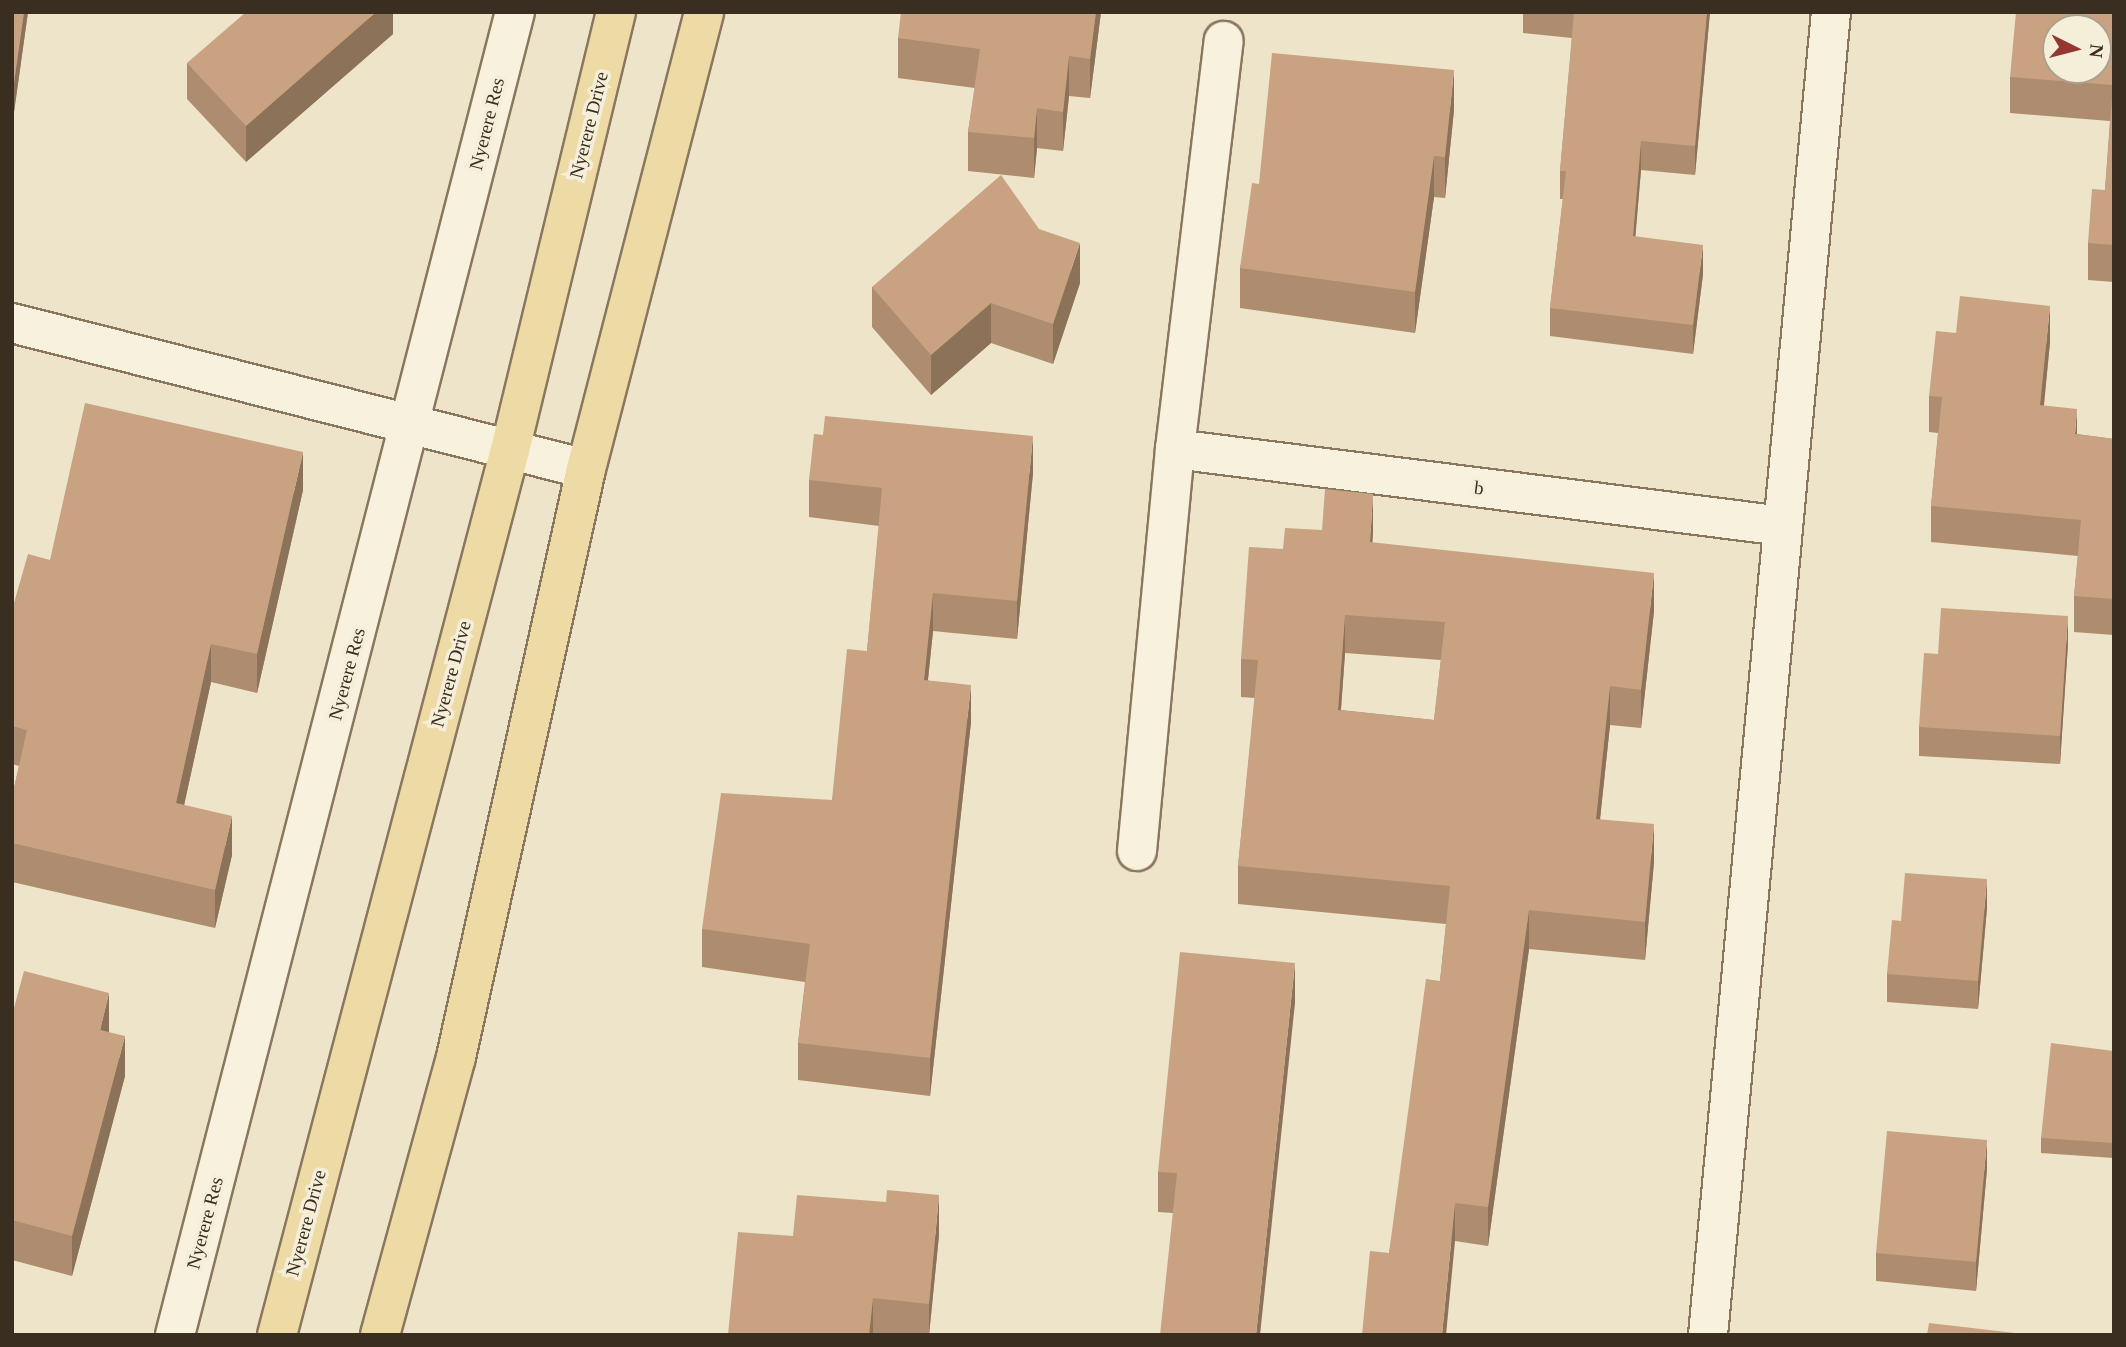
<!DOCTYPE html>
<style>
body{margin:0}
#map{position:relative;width:2126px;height:1347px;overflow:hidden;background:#ede4c9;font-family:"Times New Roman",serif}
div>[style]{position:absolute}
.roads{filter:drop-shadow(2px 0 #89775f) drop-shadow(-2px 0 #89775f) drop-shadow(0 2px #89775f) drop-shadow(0 -2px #89775f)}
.minor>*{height:38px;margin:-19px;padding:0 19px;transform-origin:19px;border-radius:19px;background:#f8f1dd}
.major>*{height:38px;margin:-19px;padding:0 19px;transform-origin:19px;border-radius:19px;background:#eddaa4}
.wall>*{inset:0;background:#ad8c6f}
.shaded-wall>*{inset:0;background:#8d725a}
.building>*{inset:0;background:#c9a381}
span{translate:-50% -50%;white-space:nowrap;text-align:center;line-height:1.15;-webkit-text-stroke:7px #f5eed9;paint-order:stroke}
.street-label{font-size:19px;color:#3a2e21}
.frame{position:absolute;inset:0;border:14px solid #3a2e21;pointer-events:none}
.north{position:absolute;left:2042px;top:14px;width:70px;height:70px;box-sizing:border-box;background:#f5eed9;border:2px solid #aaa18f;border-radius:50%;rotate:96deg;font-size:19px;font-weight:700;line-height:28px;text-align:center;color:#3a2e21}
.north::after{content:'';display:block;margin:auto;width:24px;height:32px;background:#953632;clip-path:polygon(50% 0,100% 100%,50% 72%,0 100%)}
</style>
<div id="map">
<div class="roads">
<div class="minor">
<i style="left:12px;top:323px;width:592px;rotate:14.27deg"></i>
<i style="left:1175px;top:449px;width:613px;rotate:7.22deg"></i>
<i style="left:1137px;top:851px;width:404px;rotate:-84.6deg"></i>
<i style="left:1175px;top:449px;width:411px;rotate:-83.2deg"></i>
<i style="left:175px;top:1335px;width:1366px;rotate:-75.59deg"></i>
<i style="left:1708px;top:1335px;width:1329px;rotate:-84.69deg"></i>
</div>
<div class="major">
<i style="left:277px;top:1335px;width:915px;rotate:-75.25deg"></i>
<i style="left:510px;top:450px;width:451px;rotate:-76.4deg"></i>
<i style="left:380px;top:1335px;width:288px;rotate:-74.7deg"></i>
<i style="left:456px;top:1057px;width:602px;rotate:-77.53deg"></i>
<i style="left:586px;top:469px;width:472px;rotate:-75.5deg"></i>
</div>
</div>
<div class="wall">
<i style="clip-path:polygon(12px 12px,28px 12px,14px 112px,12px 112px)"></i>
<i style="clip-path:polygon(393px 12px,393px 34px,246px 162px,187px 99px,187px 63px)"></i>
<i style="clip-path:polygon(1101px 12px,1090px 98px,1069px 96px,1063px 151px,1037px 148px,1034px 178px,968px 171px,968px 132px,975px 88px,898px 78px,898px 38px)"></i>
<i style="clip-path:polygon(1523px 12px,1710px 12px,1695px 175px,1641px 170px,1635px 237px,1703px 274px,1693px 354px,1550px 336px,1550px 308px,1563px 199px,1560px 199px,1560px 171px,1572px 38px,1523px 33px)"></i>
<i style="clip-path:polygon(2114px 12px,2114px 282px,2088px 280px,2088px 243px,2105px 190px,2110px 121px,2010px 113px,2010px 77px)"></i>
<i style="clip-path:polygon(1454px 110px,1445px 198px,1434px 197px,1415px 333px,1240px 308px,1240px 268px,1259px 184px)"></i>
<i style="clip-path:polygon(1039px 229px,1080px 283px,1053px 364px,991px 343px,931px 395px,872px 327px,872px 287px)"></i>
<i style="clip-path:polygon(2050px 342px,2044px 406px,2077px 434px,2114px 439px,2114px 635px,2074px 632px,2074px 596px,2078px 556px,1931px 542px,1931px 506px,1938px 433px,1929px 432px,1929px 396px)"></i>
<i style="clip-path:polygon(1033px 473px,1017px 639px,933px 631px,928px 680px,971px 722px,930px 1096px,798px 1080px,798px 1043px,805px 982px,702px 967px,702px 929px,832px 800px,867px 651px,879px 526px,809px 517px,809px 480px)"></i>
<i style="clip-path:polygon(303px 490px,257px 693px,211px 682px,184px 805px,232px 855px,215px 928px,12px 882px,12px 797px,19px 766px,12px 764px,12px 610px,50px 560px)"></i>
<i style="clip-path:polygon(evenodd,1373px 532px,1372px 543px,1654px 611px,1641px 728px,1610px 725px,1600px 819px,1654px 862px,1645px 960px,1529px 949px,1488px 1246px,1455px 1241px,1389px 1253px,1440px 981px,1446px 924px,1238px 904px,1238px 866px,1255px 698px,1241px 697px,1241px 659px,1283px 549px,1373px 532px,1345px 653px,1441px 660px,1434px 720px,1341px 710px,1345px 653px)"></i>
<i style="clip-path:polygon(2068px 644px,2060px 764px,1919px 756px,1919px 727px,1938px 654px)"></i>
<i style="clip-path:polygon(1987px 908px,1978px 1009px,1887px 1002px,1887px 974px,1901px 921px)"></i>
<i style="clip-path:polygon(1295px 1003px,1173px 1213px,1158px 1212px,1158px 1172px)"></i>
<i style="clip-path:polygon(12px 1015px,109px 1032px,125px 1076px,72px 1276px,12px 1260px)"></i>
<i style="clip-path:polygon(2114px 1051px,2114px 1158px,2041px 1153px,2041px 1138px)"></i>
<i style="clip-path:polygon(1987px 1169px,1976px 1291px,1876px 1281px,1876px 1253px)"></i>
<i style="clip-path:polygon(939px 1235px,929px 1335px,728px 1335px,793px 1236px)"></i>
</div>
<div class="shaded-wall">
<i style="clip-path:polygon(24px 12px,28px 12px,14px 112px,14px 83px)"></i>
<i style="clip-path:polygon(376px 12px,393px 12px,393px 34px,246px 162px,246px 126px)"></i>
<i style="clip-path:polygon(1096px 12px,1101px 12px,1090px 98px,1090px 59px)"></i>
<i style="clip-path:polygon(1707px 12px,1710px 12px,1695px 175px,1695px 146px)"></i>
<i style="clip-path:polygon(1069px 56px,1069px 96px,1063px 151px,1063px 112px)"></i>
<i style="clip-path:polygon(1454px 70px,1454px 110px,1445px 198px,1445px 157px)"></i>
<i style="clip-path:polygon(1037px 108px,1037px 148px,1034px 178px,1034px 138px)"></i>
<i style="clip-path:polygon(1641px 141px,1641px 170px,1633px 265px,1633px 236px)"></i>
<i style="clip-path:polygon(1434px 156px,1434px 197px,1415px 333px,1415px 292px)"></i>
<i style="clip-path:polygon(1080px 243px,1080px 283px,1053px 364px,1053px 324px)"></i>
<i style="clip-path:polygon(1703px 245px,1703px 274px,1693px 354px,1693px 325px)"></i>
<i style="clip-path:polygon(991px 303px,991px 343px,931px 395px,931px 355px)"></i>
<i style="clip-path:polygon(2050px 306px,2050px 342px,2040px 441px,2040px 405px)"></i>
<i style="clip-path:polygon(2077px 409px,2077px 445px,2075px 434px)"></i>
<i style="clip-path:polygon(1033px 436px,1033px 473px,1017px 639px,1017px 601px)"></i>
<i style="clip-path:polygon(303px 452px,303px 490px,257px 693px,257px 654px)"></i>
<i style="clip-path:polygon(1373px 494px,1373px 532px,1370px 581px,1370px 542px)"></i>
<i style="clip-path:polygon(1654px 573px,1654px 611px,1641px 728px,1641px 690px)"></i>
<i style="clip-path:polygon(933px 593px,933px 631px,924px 717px,924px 680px)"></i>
<i style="clip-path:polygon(1345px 615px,1345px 653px,1338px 748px,1338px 710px)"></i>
<i style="clip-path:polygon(2068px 616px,2068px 644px,2060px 764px,2060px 736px)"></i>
<i style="clip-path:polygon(211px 644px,211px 682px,176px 842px,176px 803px)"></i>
<i style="clip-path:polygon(971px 685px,971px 722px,930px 1096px,930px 1058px)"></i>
<i style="clip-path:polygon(1610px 686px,1610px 725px,1596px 857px,1596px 819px)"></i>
<i style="clip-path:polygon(232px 816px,232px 855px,215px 928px,215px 890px)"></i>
<i style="clip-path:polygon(1654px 824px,1654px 862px,1645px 960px,1645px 922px)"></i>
<i style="clip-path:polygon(1987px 879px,1987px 908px,1978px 1009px,1978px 981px)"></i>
<i style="clip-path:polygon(1529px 910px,1529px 949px,1488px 1246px,1488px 1207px)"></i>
<i style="clip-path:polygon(1295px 963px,1295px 1003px,1260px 1335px,1256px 1335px)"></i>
<i style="clip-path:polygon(109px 993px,109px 1033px,100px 1030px)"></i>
<i style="clip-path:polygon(125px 1036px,125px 1076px,72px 1276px,72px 1236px)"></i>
<i style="clip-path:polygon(1987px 1140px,1987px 1169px,1976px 1291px,1976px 1262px)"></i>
<i style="clip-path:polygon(939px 1195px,939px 1235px,929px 1335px,929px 1304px)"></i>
<i style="clip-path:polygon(1455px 1203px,1455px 1241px,1446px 1335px,1442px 1335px)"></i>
<i style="clip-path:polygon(873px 1298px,873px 1335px,869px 1335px)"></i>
</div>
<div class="building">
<i style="clip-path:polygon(12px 12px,24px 12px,14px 83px,12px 83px)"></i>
<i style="clip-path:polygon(246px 12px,376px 12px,246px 126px,187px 63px)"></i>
<i style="clip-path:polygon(901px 12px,1096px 12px,1090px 59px,1069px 56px,1063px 112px,1037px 108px,1034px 138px,968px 132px,980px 49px,898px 38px)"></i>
<i style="clip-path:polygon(1574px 12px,1707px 12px,1695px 146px,1641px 141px,1633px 236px,1703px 245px,1693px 325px,1550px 308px,1566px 171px,1560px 171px)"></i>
<i style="clip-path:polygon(evenodd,2016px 12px,2114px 12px,2114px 245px,2088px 243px,2092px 189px,2105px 190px,2113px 85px,2010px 77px,2016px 12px,2056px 28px,2098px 28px,2098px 70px,2056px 70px,2056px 28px)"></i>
<i style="clip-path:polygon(1272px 53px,1454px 70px,1445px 157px,1434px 156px,1415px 292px,1240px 268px,1252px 183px,1259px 184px)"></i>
<i style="clip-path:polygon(1001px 175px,1039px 229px,1080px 243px,1053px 324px,991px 303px,931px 355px,872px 287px)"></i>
<i style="clip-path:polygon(1960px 296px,2050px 306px,2040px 405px,2077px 409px,2075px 434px,2114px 439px,2114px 599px,2074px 596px,2081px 520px,1931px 506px,1942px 397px,1929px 396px,1936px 331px,1956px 333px)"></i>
<i style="clip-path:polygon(85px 403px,303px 452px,257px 654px,211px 644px,176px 803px,232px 816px,215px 890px,12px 843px,12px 797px,27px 730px,12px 726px,12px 610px,28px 554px,50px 560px)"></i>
<i style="clip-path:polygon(825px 416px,1033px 436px,1017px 601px,933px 593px,924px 680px,971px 685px,930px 1058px,798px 1043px,810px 944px,702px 929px,721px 793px,832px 800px,847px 649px,867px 651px,882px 488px,809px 480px,814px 434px,823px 435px)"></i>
<i style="clip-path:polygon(evenodd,1325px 489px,1373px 494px,1370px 542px,1654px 573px,1641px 690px,1610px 686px,1596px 819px,1654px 824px,1645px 922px,1529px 910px,1488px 1207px,1455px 1203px,1442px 1335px,1362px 1335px,1370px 1251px,1389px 1253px,1426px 979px,1440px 981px,1450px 886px,1238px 866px,1258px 660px,1241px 659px,1249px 547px,1283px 549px,1285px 528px,1322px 530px,1325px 489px,1345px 615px,1445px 622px,1434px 720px,1338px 710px,1345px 615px)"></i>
<i style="clip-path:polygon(1941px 608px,2068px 616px,2060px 736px,1919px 727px,1924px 653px,1938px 654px)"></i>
<i style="clip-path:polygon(1905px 873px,1987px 879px,1978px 981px,1887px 974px,1892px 920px,1901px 921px)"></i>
<i style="clip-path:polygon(1180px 952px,1295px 963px,1256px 1335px,1160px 1335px,1177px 1173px,1158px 1172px)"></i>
<i style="clip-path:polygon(24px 971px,109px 993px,100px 1030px,125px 1036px,72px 1236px,12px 1220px,12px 1015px)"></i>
<i style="clip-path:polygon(2051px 1043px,2114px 1051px,2114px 1143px,2041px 1138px)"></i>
<i style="clip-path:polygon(1887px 1131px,1987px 1140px,1976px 1262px,1876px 1253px)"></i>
<i style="clip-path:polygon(887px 1190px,939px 1195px,929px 1304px,873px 1298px,869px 1335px,728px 1335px,738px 1232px,793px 1236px,797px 1195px,886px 1202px)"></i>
<i style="clip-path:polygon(1929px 1323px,2015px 1333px,2015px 1335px,1927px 1335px)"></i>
</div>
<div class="street-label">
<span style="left:487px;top:124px;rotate:-76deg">Nyerere Res</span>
<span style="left:589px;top:125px;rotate:-76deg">Nyerere Drive</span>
<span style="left:1479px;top:488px;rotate:7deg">b</span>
<span style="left:347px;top:674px;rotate:-75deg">Nyerere Res</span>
<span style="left:451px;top:674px;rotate:-75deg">Nyerere Drive</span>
<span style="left:205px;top:1223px;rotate:-75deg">Nyerere Res</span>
<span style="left:306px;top:1223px;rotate:-75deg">Nyerere Drive</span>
</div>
<div class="frame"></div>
<div class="north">N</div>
</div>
